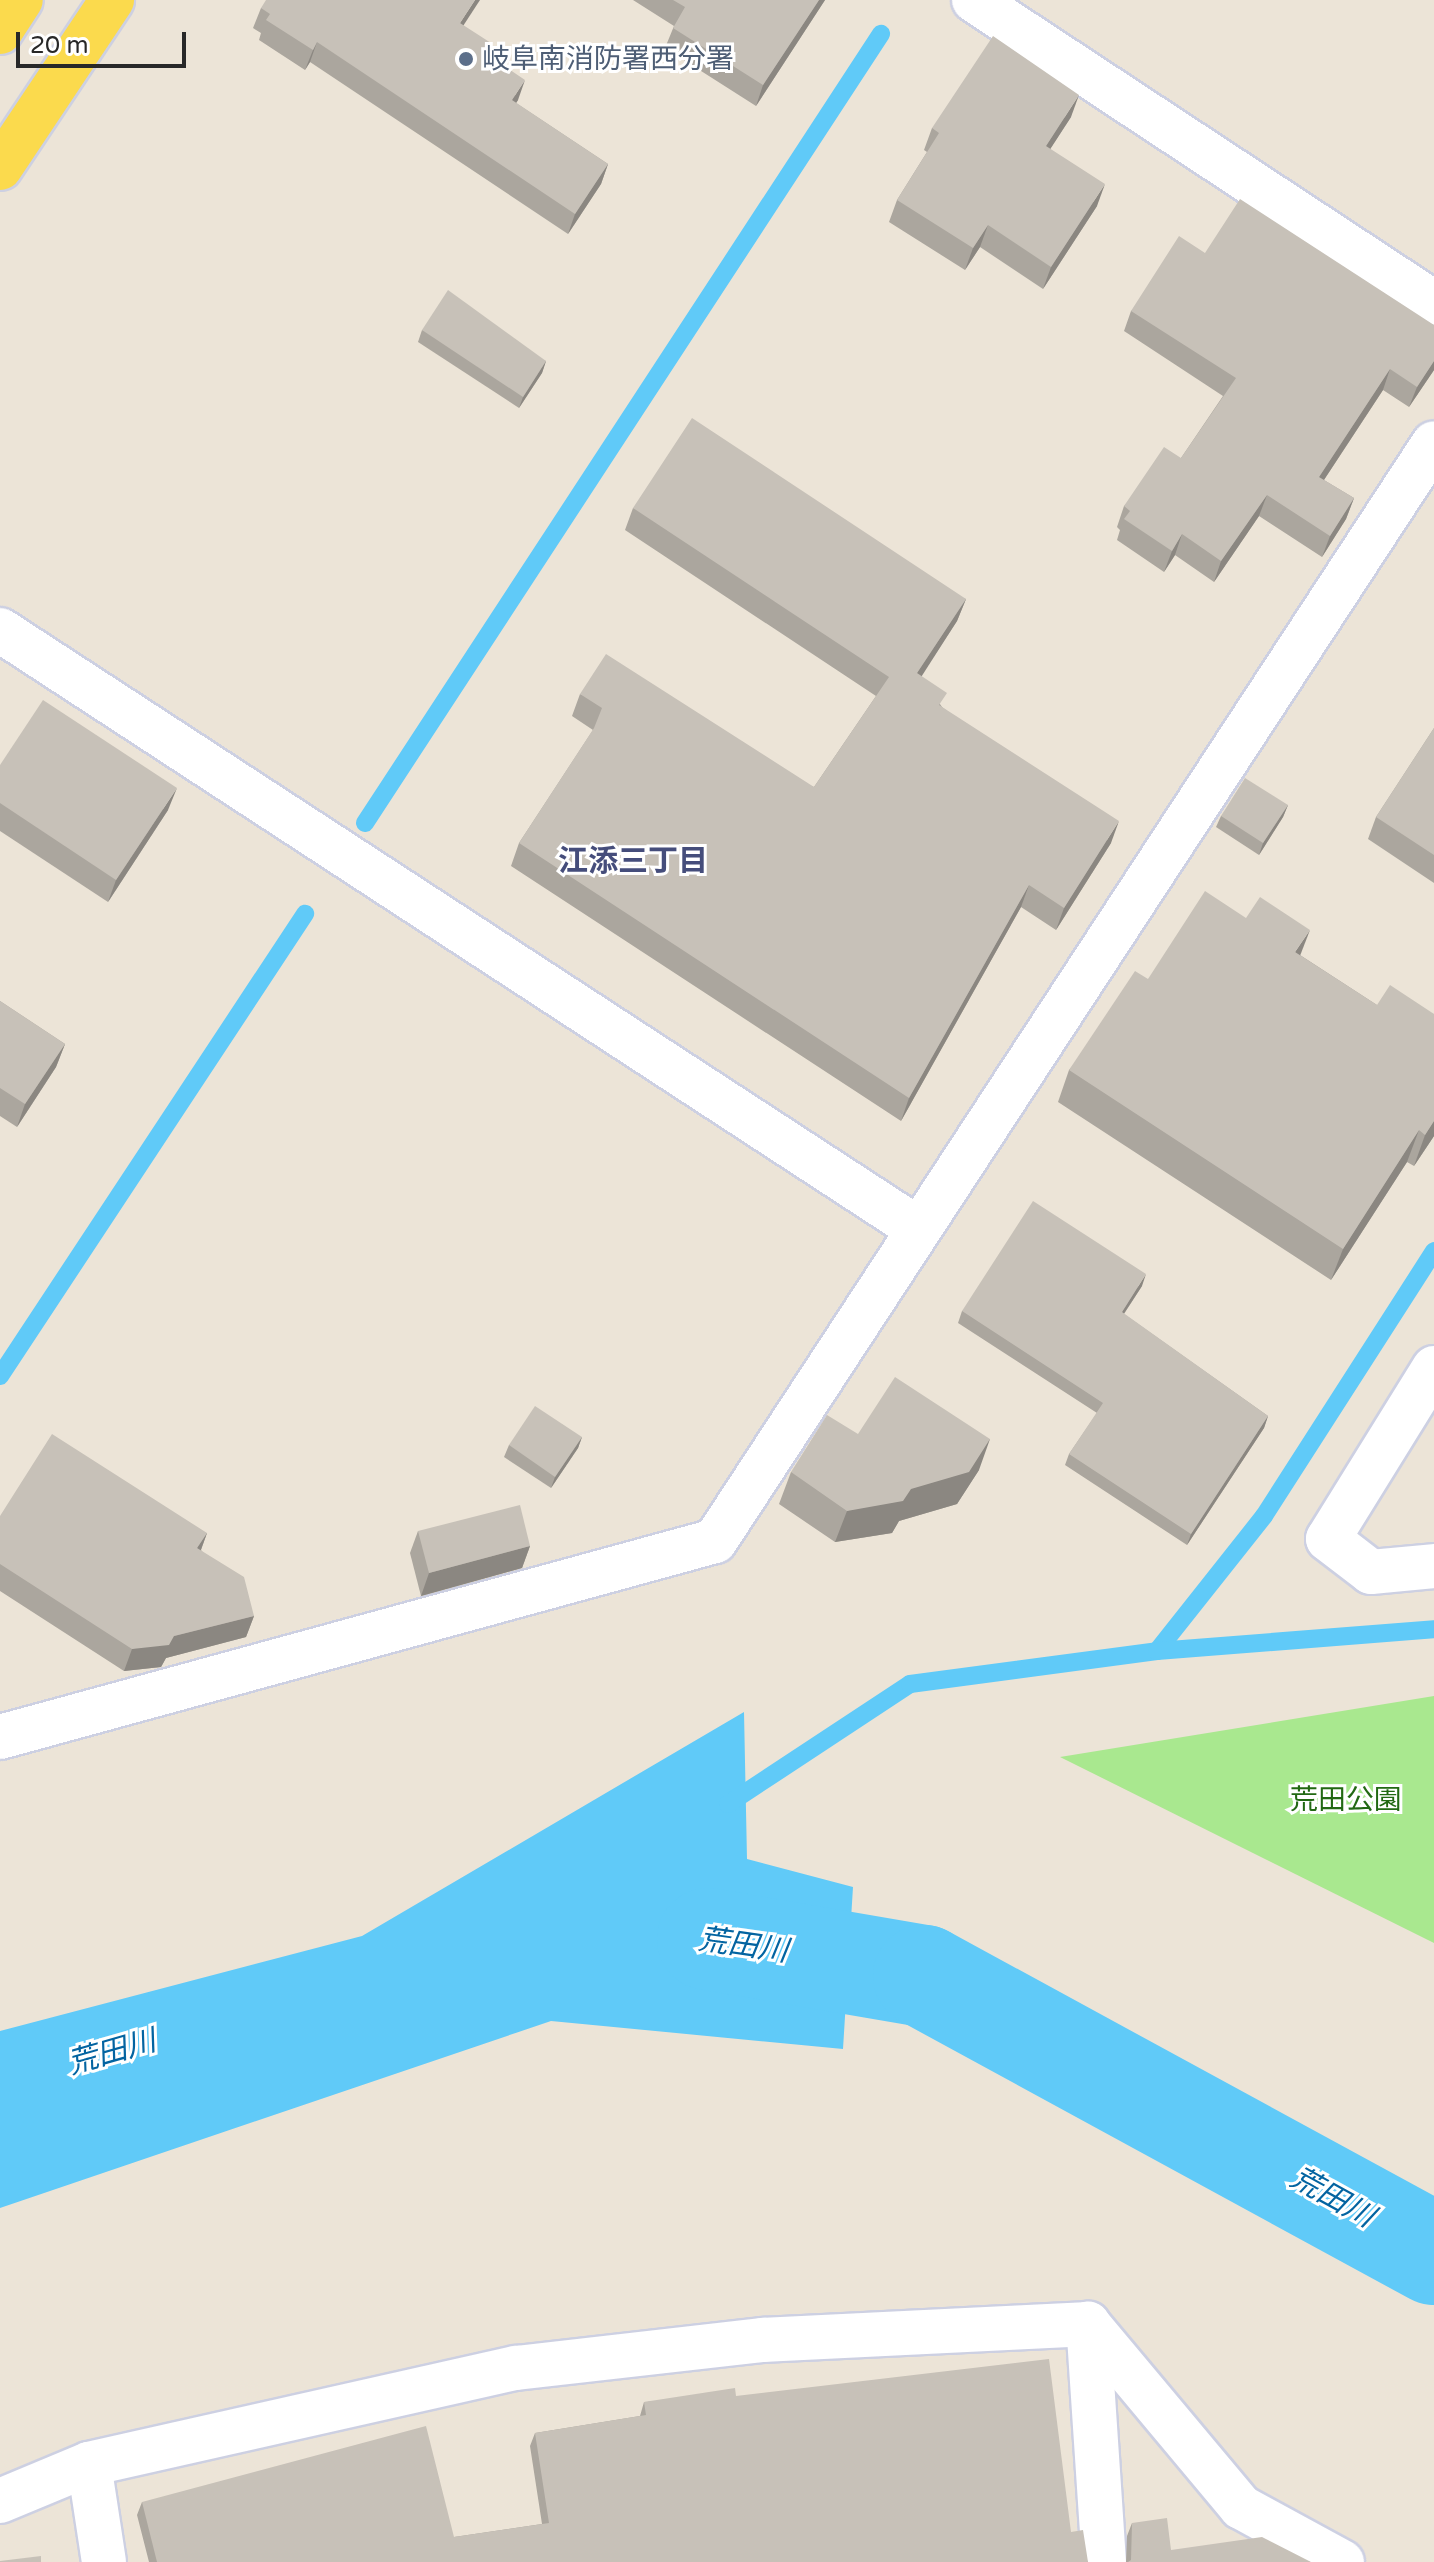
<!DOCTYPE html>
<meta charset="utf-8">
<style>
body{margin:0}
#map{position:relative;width:1434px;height:2562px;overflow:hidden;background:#ece4d7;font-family:"Varela Round","Noto Sans JP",sans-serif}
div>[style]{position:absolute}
.green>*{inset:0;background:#a9e88f}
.water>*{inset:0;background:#60caf8}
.stream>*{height:18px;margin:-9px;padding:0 9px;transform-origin:9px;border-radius:9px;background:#60caf8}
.river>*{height:102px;margin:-51px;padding:0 51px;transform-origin:51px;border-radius:51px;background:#60caf8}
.roads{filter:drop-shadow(2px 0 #cdd0e2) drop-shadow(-2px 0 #cdd0e2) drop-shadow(0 2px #cdd0e2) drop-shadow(0 -2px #cdd0e2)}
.street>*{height:44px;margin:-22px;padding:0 22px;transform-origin:22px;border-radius:22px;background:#fff}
.primary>*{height:44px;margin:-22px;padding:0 22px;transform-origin:22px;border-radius:22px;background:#fbda4d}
.wall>*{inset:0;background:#aba69e}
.shaded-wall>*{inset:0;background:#8b8781}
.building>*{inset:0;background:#c7c1b8}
.dots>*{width:22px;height:22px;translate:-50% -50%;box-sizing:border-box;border:4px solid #fff;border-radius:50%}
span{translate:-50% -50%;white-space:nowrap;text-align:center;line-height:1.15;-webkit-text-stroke:6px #fff;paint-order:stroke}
.service-label{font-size:28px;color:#4e5e75}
.left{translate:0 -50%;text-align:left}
.park-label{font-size:28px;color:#226913}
.neighbourhood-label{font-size:30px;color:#454d7b;font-weight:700}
.water-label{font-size:30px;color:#0364a1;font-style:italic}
.scale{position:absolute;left:16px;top:32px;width:170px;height:36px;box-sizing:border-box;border:4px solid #282828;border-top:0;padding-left:10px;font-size:24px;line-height:28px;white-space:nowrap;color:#282828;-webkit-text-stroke:6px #fff;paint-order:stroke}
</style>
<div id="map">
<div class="green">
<i style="clip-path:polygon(1434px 1696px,1434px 1943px,1060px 1757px)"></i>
</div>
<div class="water">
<i style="clip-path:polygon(744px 1712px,747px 1859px,853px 1887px,843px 2049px,551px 2021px,0 2208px,0 2031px,362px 1936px)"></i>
</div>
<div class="stream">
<i style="left:365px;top:823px;width:943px;rotate:-56.82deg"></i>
<i style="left:0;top:1376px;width:554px;rotate:-56.57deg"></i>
<i style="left:1157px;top:1651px;width:172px;rotate:-51.6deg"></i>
<i style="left:1264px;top:1516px;width:315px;rotate:-57.3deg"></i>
<i style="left:728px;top:1804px;width:218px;rotate:-33.4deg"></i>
<i style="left:910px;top:1684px;width:249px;rotate:-7.6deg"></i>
<i style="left:1157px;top:1651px;width:278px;rotate:-4.5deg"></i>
</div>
<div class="river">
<i style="left:708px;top:1939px;width:219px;rotate:9.7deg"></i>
<i style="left:924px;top:1976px;width:581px;rotate:28.59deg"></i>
</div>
<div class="roads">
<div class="street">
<i style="left:974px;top:0;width:551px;rotate:33.37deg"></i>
<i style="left:0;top:630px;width:1093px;rotate:33.12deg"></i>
<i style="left:1434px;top:1368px;width:201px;rotate:121.8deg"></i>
<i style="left:1328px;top:1539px;width:54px;rotate:37.5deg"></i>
<i style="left:1371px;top:1572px;width:63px;rotate:-5.4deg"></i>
<i style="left:0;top:1737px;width:741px;rotate:-15.33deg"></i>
<i style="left:715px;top:1541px;width:1312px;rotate:-56.78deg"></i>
<i style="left:89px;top:2464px;width:99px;rotate:81.3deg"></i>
<i style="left:0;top:2501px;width:96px;rotate:-22.6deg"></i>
<i style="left:89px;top:2464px;width:438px;rotate:-12.7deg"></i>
<i style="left:516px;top:2368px;width:249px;rotate:-6.5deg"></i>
<i style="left:763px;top:2340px;width:325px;rotate:-2.8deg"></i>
<i style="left:1104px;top:2562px;width:239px;rotate:-93.8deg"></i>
<i style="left:1088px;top:2324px;width:239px;rotate:50.1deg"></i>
<i style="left:1241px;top:2507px;width:115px;rotate:28.6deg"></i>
</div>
<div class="primary">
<i style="left:0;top:32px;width:38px;rotate:-57deg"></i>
<i style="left:0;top:168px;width:202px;rotate:-56.3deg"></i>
</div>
</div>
<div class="wall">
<i style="clip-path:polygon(633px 0,825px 0,756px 106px,665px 48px,674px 26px)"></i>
<i style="clip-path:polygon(261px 8px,464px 26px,487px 55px,518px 100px,516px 103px,608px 164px,601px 184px,568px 234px,310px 62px,305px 70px,259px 40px,261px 33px,253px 28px)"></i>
<i style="clip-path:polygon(1071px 117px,1050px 149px,1097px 206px,1043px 289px,980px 247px,965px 270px,889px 222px,897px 200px,927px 152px,924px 150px,932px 128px)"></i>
<i style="clip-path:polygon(1205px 253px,1434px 325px,1434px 370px,1409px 407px,1383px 390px,1324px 480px,1354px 498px,1346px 519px,1322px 557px,1259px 516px,1214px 582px,1175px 555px,1164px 572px,1117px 540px,1120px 530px,1117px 527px,1124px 506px,1181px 458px,1223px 396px,1124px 331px,1131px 311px)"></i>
<i style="clip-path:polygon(422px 330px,546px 361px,542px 373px,519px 408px,418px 342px)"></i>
<i style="clip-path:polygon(633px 508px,966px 599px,957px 621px,921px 676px,942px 707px,1111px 843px,1056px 930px,1021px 907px,901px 1121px,511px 866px,519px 843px,593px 730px,572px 716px,580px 694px,814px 787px,876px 696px,625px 530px)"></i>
<i style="clip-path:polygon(1434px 728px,1434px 883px,1368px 839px,1376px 817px)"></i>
<i style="clip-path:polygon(0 765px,168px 810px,108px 902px,0 831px)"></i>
<i style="clip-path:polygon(1288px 805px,1283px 817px,1259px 855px,1216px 827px,1221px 816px)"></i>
<i style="clip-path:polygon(1300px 955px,1377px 1005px,1434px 1014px,1434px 1136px,1414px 1166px,1407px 1162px,1331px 1280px,1058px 1102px,1069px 1070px,1148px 979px)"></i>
<i style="clip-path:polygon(0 1001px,65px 1044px,56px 1067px,17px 1127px,0 1116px)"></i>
<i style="clip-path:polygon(1142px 1286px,1124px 1314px,1268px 1416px,1264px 1428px,1187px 1545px,1065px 1465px,1069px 1454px,1097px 1413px,958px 1323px,962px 1311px)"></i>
<i style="clip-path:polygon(582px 1437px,578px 1448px,551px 1488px,504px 1457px,509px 1445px)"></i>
<i style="clip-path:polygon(979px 1470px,957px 1504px,899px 1521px,892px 1533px,835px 1542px,779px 1504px,791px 1472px)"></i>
<i style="clip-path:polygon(0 1516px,207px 1533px,201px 1550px,254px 1616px,246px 1637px,166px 1658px,161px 1667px,124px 1671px,0 1591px)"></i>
<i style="clip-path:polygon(418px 1531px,530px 1546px,522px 1568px,421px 1596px,410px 1553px)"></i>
<i style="clip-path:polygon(736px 2396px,1071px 2532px,1088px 2562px,149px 2562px,137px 2515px,142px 2502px,454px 2537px,542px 2524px,530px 2446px,535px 2433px,640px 2416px,644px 2402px)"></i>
<i style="clip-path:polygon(1132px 2523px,1171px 2550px,1311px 2562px,1126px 2562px,1127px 2536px)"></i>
</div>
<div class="shaded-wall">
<i style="clip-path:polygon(475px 0,480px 0,452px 43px,460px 23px)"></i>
<i style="clip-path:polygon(819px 0,825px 0,756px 106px,763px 85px)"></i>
<i style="clip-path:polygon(317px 42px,310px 62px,305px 70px,313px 50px)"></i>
<i style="clip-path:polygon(525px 80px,518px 100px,505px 120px,512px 100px)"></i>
<i style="clip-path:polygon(1079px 95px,1071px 117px,1038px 168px,1046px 146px)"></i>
<i style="clip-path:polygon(608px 164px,601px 184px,568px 234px,575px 214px)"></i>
<i style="clip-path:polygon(1105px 184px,1097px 206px,1043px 289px,1051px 267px)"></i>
<i style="clip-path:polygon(988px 225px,980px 247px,965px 270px,973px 248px)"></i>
<i style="clip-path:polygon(546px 361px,542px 373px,519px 408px,523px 397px)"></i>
<i style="clip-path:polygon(1434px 361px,1434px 370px,1409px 407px,1417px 387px)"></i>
<i style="clip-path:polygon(1390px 369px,1383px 390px,1312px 498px,1319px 477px)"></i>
<i style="clip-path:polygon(1267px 495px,1259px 516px,1214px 582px,1221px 561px)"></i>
<i style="clip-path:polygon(1354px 498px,1346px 519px,1322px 557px,1330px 536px)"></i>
<i style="clip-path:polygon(1182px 534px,1175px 555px,1164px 572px,1172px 551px)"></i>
<i style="clip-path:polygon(966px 599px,957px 621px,909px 696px,917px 673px)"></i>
<i style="clip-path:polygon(177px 788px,168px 810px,108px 902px,116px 880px)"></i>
<i style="clip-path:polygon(1288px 805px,1283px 817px,1259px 855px,1263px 843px)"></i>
<i style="clip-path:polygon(1119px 821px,1111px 843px,1056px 930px,1064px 908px)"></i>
<i style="clip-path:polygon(1029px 885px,1021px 907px,901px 1121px,909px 1098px)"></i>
<i style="clip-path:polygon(1310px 930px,1298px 961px,1295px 952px)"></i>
<i style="clip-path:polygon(65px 1044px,56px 1067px,17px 1127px,25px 1104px)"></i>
<i style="clip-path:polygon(1434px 1121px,1434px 1136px,1414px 1166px,1425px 1135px)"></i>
<i style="clip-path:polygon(1419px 1130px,1407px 1162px,1331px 1280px,1343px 1249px)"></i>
<i style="clip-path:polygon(1146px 1274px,1142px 1286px,1117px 1324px,1122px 1312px)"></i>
<i style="clip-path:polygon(1268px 1416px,1264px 1428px,1187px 1545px,1191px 1534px)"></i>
<i style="clip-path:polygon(582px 1437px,578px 1448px,551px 1488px,555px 1477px)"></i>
<i style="clip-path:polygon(990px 1439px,979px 1470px,957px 1504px,899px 1521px,892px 1533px,835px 1542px,847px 1511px)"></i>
<i style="clip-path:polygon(207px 1533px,199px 1555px,197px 1548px)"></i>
<i style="clip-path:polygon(530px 1546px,522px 1568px,421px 1596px,429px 1573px)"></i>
<i style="clip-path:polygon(254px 1616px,246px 1637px,166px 1658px,161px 1667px,124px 1671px,132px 1649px,174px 1636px)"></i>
</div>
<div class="building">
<i style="clip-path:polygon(266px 0,475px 0,460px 23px,491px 43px,485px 53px,525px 80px,512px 100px,608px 164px,575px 214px,317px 42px,313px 50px,266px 20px,270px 14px,261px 8px)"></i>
<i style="clip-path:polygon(673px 0,819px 0,763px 85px,673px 28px,685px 7px)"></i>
<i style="clip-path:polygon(993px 36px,1079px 95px,1046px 146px,1105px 184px,1051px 267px,988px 225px,973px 248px,897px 200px,939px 133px,932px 128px)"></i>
<i style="clip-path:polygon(1240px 199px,1434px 325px,1434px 361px,1417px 387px,1390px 369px,1319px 477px,1354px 498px,1330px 536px,1267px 495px,1221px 561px,1182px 534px,1172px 551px,1124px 519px,1130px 511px,1124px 506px,1164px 447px,1181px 458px,1236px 378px,1131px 311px,1179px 236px,1205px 253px)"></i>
<i style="clip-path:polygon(448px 290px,546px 361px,523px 397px,422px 330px)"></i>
<i style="clip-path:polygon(692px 418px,966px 599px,917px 673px,947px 693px,939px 705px,1119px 821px,1064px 908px,1029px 885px,909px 1098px,519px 843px,594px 728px,602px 708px,580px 694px,606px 654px,814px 787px,889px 677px,633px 508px)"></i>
<i style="clip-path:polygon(43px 700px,177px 788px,116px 880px,0 803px,0 765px)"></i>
<i style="clip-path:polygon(1434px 728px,1434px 855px,1376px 817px)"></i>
<i style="clip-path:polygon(1245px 778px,1288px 805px,1263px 843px,1221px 816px)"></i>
<i style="clip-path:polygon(1205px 891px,1246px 918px,1260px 897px,1310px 930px,1295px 952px,1377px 1005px,1390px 985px,1434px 1014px,1434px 1121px,1425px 1135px,1419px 1130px,1343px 1249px,1069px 1070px,1135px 971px,1148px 979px)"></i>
<i style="clip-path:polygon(0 1001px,65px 1044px,25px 1104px,0 1088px)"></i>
<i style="clip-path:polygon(1033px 1201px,1146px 1274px,1122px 1312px,1268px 1416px,1191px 1534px,1069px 1454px,1103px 1403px,962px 1311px)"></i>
<i style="clip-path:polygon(895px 1377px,990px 1439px,969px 1472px,911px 1489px,903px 1501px,847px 1511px,791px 1472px,827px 1415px,858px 1434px)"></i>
<i style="clip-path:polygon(535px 1406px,582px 1437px,555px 1477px,509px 1445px)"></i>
<i style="clip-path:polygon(52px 1434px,207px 1533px,197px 1548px,244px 1577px,254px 1616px,174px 1636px,169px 1645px,132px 1649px,0 1564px,0 1516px)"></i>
<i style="clip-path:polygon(520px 1505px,530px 1546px,429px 1573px,418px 1531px)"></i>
<i style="clip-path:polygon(1049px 2359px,1071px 2532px,1083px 2530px,1088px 2562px,157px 2562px,142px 2502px,426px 2426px,454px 2537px,549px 2523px,535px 2433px,646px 2415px,644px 2402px,735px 2388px,736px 2396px)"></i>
<i style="clip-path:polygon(1167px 2518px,1171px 2550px,1262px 2537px,1311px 2562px,1128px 2562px,1131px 2560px,1132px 2523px)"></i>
<i style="clip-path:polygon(41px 2556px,41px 2562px,0 2562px,0 2561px)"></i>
</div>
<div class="dots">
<i style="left:466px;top:59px;background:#5c6f8a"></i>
</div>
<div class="service-label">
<span class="left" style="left:482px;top:59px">岐阜南消防署西分署</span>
</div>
<div class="park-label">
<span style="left:1346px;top:1800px">荒田公園</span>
</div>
<div class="neighbourhood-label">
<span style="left:633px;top:862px">江添三丁目</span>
</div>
<div class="water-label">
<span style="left:743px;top:1946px;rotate:8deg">荒田川</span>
<span style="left:112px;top:2053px;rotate:-16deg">荒田川</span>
<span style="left:1332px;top:2198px;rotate:29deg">荒田川</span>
</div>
<div class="scale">20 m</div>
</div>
